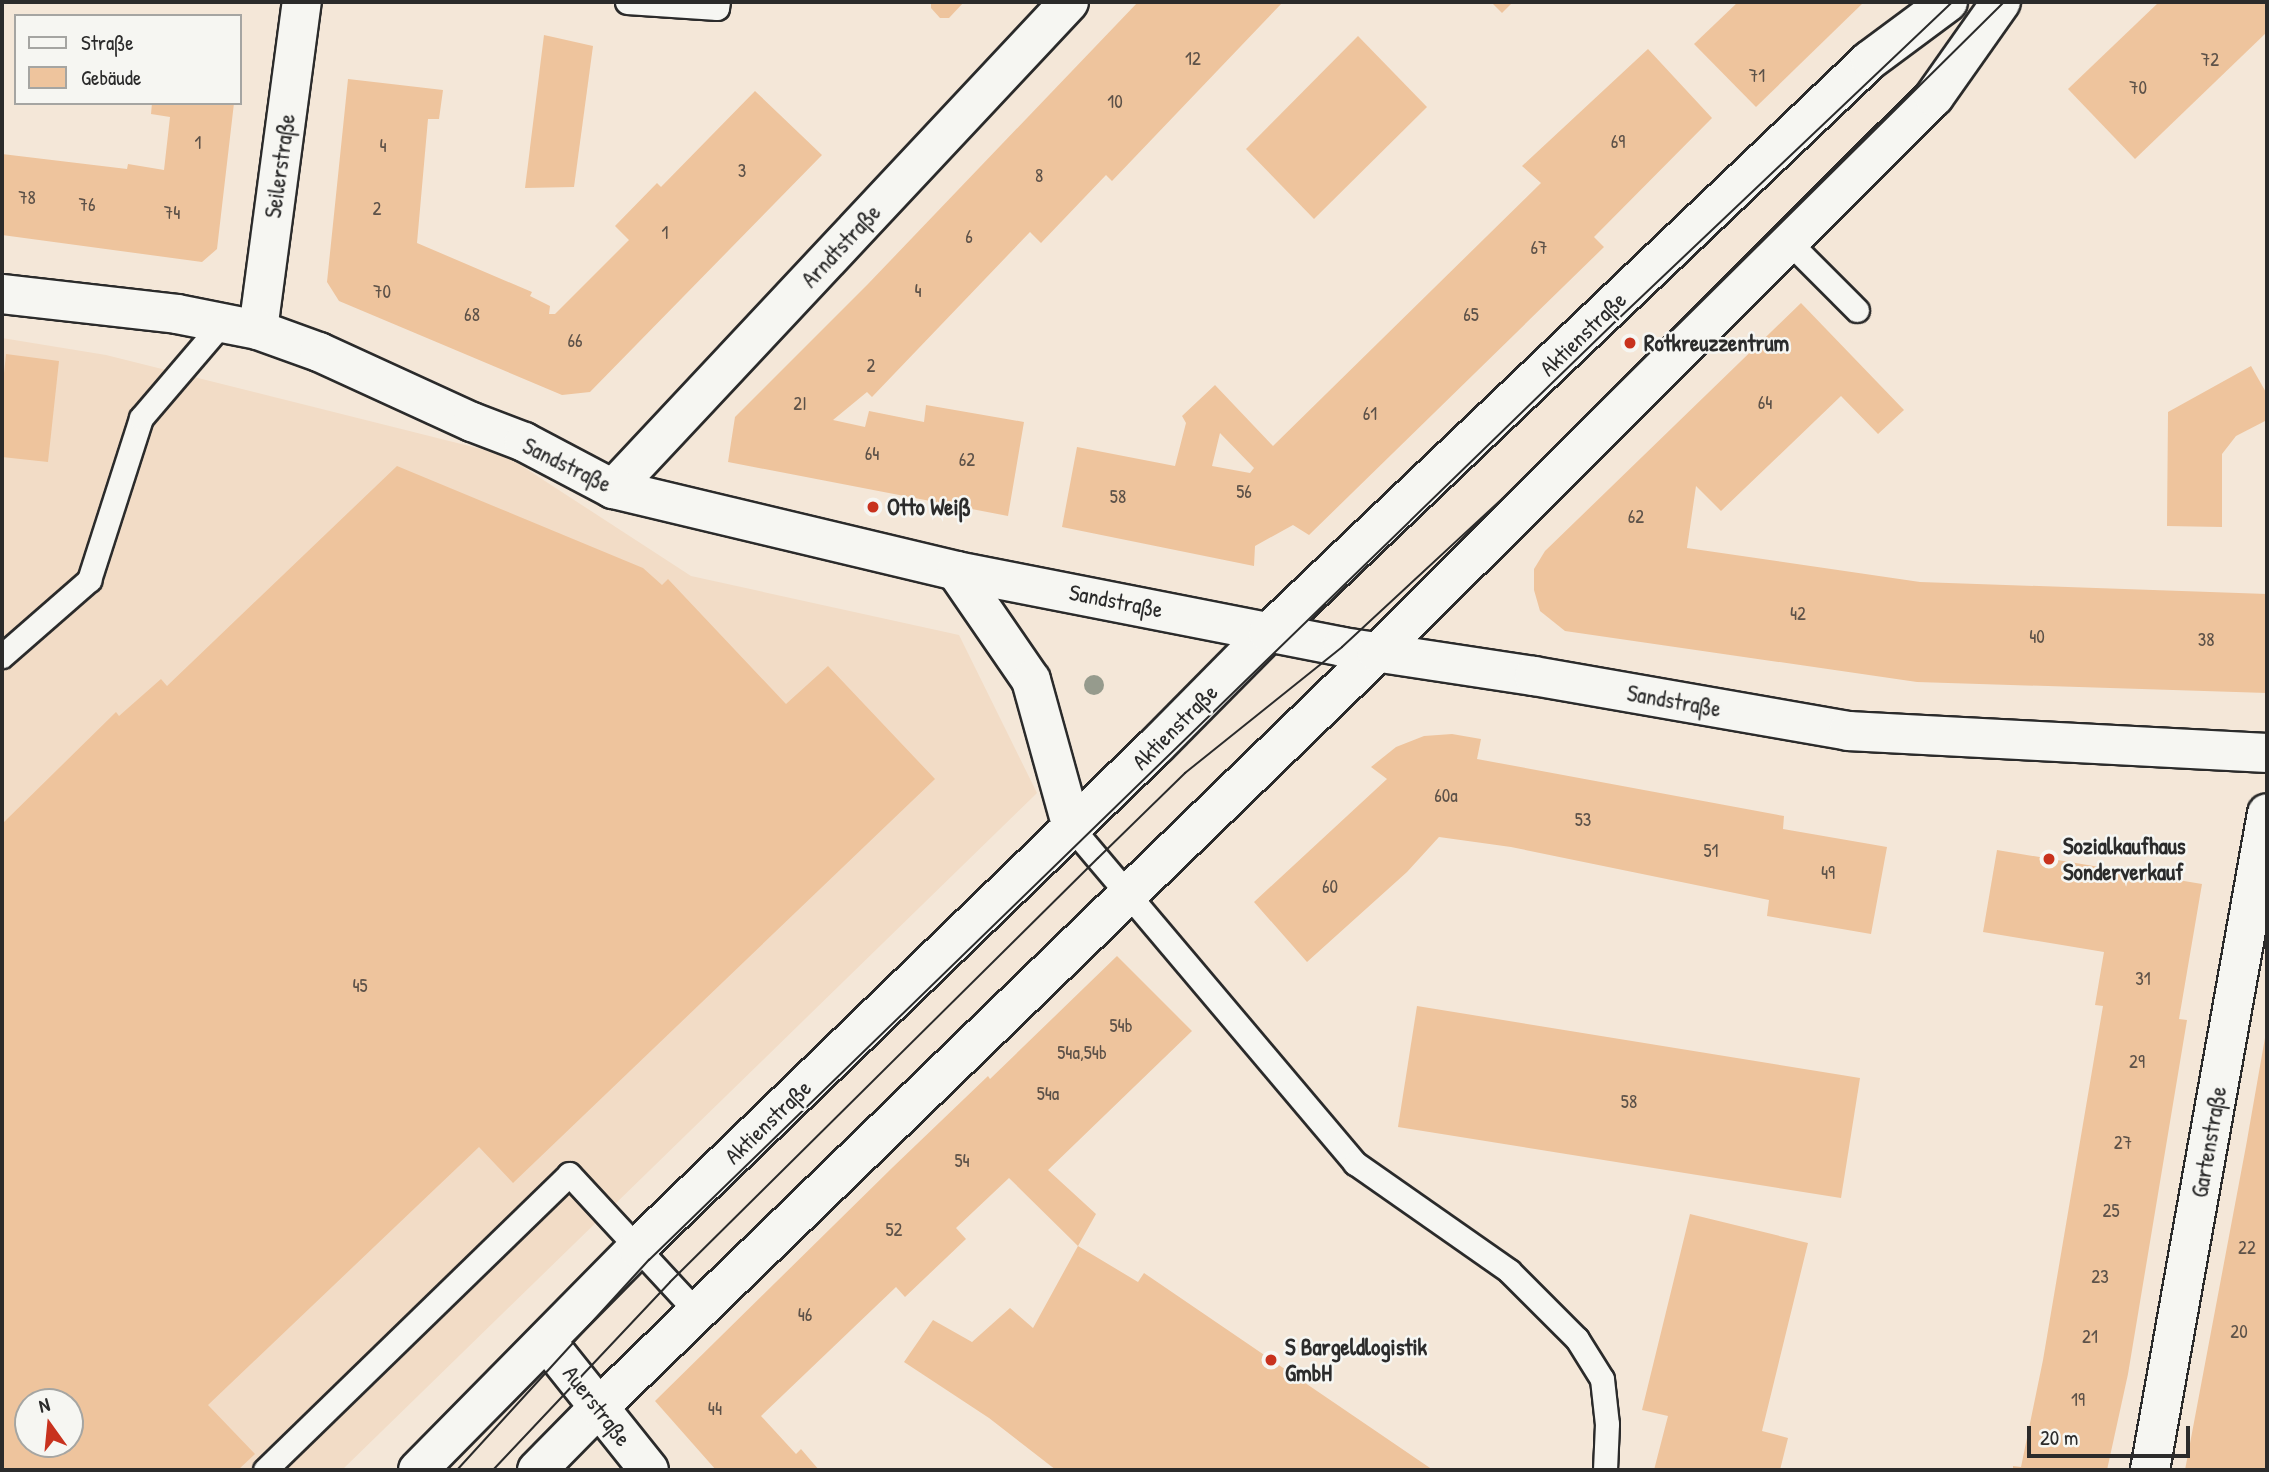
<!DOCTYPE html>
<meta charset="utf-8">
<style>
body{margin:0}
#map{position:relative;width:2269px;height:1472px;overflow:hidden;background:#f4e7d8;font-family:"Patrick Hand",sans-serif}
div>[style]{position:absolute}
.built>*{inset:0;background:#f2dcc6}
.building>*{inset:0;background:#eec49d}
.roads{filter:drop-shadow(2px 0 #2b2b2b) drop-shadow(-2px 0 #2b2b2b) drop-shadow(0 2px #2b2b2b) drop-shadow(0 -2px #2b2b2b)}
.lane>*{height:23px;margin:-11.5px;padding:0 11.5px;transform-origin:11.5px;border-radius:11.5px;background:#f6f6f2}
.street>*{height:38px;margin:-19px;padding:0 19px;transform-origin:19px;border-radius:19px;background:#f6f6f2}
.secondary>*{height:38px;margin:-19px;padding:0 19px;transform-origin:19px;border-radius:19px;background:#f6f6f2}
.primary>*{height:38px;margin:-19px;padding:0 19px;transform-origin:19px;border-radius:19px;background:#f6f6f2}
.tram>*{height:2px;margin:-1px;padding:0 1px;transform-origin:1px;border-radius:1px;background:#2b2b2b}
.trees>*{width:20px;height:20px;margin:-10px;border-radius:50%;background:#969b8d}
.dots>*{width:19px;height:19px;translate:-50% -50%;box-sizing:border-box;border:4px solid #f6f6f2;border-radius:50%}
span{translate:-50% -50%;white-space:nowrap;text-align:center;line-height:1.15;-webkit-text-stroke:5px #f6f6f2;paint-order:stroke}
.number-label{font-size:19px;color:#5c5148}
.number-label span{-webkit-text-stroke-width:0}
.street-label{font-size:23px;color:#2b2b2b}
.poi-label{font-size:23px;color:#2b2b2b;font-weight:700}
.left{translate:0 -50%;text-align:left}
.frame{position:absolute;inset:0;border:4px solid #2b2b2b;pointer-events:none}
.legend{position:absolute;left:14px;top:14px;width:228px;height:91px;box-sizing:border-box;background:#f6f6f2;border:2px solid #a5a5a2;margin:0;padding:9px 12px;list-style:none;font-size:21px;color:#2b2b2b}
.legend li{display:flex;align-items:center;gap:14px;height:35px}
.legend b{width:35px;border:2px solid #a5a5a2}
.north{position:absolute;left:14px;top:1388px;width:70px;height:70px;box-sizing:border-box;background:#f6f6f2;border:2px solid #a5a5a2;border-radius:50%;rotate:345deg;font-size:19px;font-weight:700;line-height:28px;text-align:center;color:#2b2b2b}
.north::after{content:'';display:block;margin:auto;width:24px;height:32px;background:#c8321e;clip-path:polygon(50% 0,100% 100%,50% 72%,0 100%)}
.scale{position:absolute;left:2027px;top:1426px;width:163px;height:32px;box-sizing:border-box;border:4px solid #2b2b2b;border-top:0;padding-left:9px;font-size:21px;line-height:24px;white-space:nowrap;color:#2b2b2b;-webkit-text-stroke:5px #f6f6f2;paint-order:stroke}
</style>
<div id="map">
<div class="built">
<i style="clip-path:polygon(evenodd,2px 338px,106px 355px,505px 455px,691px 576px,959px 635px,1037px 793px,342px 1470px,2px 1470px,2px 338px,28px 1402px,70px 1402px,70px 1444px,28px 1444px,28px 1402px)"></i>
</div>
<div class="building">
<i style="clip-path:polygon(931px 2px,964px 2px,949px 18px,940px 18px,931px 8px)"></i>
<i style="clip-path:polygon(1138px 2px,1283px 2px,1112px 181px,1106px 175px,1041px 243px,1030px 232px,872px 397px,867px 392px,833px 420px,865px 427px,869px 411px,924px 422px,926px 405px,1024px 422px,1008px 516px,728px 462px,735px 417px,868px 284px)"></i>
<i style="clip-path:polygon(1491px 2px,1513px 2px,1502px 13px)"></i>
<i style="clip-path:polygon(1738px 2px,1864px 2px,1756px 107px,1694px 44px)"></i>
<i style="clip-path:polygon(2159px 2px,2267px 2px,2267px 32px,2135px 159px,2068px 89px)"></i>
<i style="clip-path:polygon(544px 35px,593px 46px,574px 187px,525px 188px)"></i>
<i style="clip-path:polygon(1358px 36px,1427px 107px,1314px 219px,1246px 149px)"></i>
<i style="clip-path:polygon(evenodd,1648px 49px,1712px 118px,1594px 237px,1604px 247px,1309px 535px,1293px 525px,1255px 546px,1254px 566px,1062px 527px,1077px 447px,1175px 466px,1186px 423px,1182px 416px,1215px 385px,1273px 446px,1541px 183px,1522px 166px,1648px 49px,1220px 433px,1254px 468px,1250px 473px,1212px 466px,1220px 433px)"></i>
<i style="clip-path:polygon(348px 79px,443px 90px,439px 119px,428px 119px,417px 243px,532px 292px,530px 296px,550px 306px,549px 314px,555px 314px,629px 240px,615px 226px,657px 183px,661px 187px,755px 91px,822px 155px,590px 392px,562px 395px,339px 301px,327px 282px)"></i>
<i style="clip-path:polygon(152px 103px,234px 103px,217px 249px,202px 262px,2px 235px,2px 154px,127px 169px,128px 164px,164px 170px,170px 117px,151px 114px)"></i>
<i style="clip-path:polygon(1801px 303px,1904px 410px,1878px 434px,1841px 396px,1721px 511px,1696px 486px,1687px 548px,1920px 582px,2267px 594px,2267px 693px,1917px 682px,1565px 631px,1540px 611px,1534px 590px,1534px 569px,1545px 551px)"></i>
<i style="clip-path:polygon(6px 354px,59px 361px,48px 462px,2px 457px,2px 393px)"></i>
<i style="clip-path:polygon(2251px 366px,2267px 394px,2267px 420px,2236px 436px,2222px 454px,2222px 527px,2167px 526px,2168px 412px)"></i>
<i style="clip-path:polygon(evenodd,397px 466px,643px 568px,662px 585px,668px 579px,786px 704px,828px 666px,935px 779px,513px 1183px,479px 1147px,208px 1405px,255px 1454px,238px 1470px,2px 1470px,2px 824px,116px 712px,119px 716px,161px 679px,167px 686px,397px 466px,28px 1402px,70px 1402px,70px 1444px,28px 1444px,28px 1402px)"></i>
<i style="clip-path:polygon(1452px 734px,1481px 739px,1477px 759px,1784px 816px,1783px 829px,1887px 847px,1871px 934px,1767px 916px,1769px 900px,1511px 847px,1439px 837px,1407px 872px,1307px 962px,1254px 902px,1387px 779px,1371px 767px,1396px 747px,1424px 736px)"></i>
<i style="clip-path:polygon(1997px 850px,2202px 884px,2179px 1019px,2187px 1020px,2128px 1374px,2107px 1470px,2013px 1470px,2013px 1466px,2021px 1467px,2043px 1360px,2103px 1006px,2095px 1005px,2104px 952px,1983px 932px)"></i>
<i style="clip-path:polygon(1117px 956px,1192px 1031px,1048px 1170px,1096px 1214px,1078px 1246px,1009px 1178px,956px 1228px,966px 1239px,905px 1297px,896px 1287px,761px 1416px,796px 1454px,801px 1449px,819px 1470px,716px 1470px,655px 1401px,893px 1167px,988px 1076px,990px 1079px)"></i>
<i style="clip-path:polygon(1417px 1006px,1860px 1078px,1841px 1198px,1398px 1127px)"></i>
<i style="clip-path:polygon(2266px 1032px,2267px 1470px,2185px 1470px,2246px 1146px)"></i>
<i style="clip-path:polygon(1690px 1214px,1808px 1243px,1762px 1431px,1788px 1438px,1780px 1470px,1654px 1470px,1668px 1416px,1642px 1410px)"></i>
<i style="clip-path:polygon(1078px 1246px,1138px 1282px,1144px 1273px,1433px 1470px,1056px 1470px,989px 1418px,904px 1362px,933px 1320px,972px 1342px,1010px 1308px,1033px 1328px)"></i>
</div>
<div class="roads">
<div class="lane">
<i style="left:627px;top:2px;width:90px;rotate:3.8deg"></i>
<i style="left:717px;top:8px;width:6px;rotate:-81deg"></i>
<i style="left:1789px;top:242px;width:96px;rotate:45deg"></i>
<i style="left:2px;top:656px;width:116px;rotate:-41.1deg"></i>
<i style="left:89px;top:580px;width:170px;rotate:-72.2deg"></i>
<i style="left:141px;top:418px;width:125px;rotate:-49.5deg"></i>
<i style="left:1072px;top:828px;width:439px;rotate:49.8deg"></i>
<i style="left:1355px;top:1163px;width:188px;rotate:35deg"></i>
<i style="left:1509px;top:1271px;width:96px;rotate:45deg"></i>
<i style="left:1577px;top:1339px;width:47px;rotate:58deg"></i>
<i style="left:1602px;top:1379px;width:45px;rotate:83.7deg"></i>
<i style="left:1607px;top:1424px;width:46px;rotate:92.5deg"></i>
<i style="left:265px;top:1470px;width:424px;rotate:-44.2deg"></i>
<i style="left:569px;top:1174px;width:188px;rotate:47.2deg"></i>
</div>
<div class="street">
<i style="left:258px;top:330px;width:331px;rotate:-82.4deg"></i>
<i style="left:613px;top:489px;width:667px;rotate:-46.88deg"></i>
<i style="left:546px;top:1341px;width:165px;rotate:51.4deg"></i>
<i style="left:2150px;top:1470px;width:667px;rotate:-79.9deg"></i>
</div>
<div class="secondary">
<i style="left:2px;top:294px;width:176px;rotate:6.5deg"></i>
<i style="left:177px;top:314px;width:83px;rotate:11.2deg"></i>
<i style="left:258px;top:330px;width:65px;rotate:19.8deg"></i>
<i style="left:319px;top:352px;width:168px;rotate:24.6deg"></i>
<i style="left:472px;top:422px;width:56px;rotate:21deg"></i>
<i style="left:524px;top:442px;width:101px;rotate:27.8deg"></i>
<i style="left:613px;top:489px;width:353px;rotate:13.4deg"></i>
<i style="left:956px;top:571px;width:393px;rotate:11.1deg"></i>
<i style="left:1342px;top:647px;width:194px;rotate:8.6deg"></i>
<i style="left:1534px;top:676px;width:319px;rotate:9.9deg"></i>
<i style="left:1848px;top:731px;width:420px;rotate:3deg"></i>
</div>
<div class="primary">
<i style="left:956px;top:571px;width:132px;rotate:55.5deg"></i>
<i style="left:1031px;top:680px;width:154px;rotate:74.5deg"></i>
<i style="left:418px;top:1470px;width:312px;rotate:-45.4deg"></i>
<i style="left:637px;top:1248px;width:723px;rotate:-44.05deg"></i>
<i style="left:1157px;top:745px;width:158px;rotate:-45.3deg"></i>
<i style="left:1268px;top:633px;width:831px;rotate:-43.59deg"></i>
<i style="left:1870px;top:60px;width:97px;rotate:-36.6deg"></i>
<i style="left:537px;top:1470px;width:87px;rotate:-45.5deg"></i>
<i style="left:598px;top:1408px;width:1085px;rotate:-44.1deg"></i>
<i style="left:1377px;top:653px;width:787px;rotate:-44.95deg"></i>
<i style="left:1934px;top:97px;width:116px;rotate:-54.8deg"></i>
</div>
</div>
<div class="tram">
<i style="left:457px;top:1470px;width:285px;rotate:-47.6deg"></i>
<i style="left:649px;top:1260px;width:1346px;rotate:-44.16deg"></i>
<i style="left:1615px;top:322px;width:465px;rotate:-43.5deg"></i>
<i style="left:493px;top:1470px;width:258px;rotate:-46.7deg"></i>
<i style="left:670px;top:1282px;width:602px;rotate:-44.73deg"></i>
<i style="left:1098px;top:858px;width:122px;rotate:-44.3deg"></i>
<i style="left:1185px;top:773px;width:201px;rotate:-38.7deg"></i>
<i style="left:1342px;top:647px;width:218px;rotate:-42.8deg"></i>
<i style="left:1502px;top:499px;width:706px;rotate:-44.71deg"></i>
</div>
<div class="trees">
<i style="left:1094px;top:685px"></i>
</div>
<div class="dots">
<i style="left:1630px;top:343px;background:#c8321e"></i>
<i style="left:873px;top:507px;background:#c8321e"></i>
<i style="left:2049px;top:859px;background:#c8321e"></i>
<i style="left:1271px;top:1360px;background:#c8321e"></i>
</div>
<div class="number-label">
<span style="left:1193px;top:59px">12</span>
<span style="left:2210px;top:60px">72</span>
<span style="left:1757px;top:76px">71</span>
<span style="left:2138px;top:88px">70</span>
<span style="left:1115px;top:102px">10</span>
<span style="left:1618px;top:142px">69</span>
<span style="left:198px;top:143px">1</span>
<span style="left:383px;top:146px">4</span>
<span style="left:742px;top:171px">3</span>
<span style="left:1039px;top:176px">8</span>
<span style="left:27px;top:198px">78</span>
<span style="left:87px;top:205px">76</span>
<span style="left:377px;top:209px">2</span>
<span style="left:172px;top:213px">74</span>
<span style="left:665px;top:233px">1</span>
<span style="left:969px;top:237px">6</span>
<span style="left:1539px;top:248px">67</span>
<span style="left:918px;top:291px">4</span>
<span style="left:382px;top:292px">70</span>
<span style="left:472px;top:315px">68</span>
<span style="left:1471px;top:315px">65</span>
<span style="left:575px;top:341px">66</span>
<span style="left:871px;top:366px">2</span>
<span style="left:1765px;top:403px">64</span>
<span style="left:800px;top:404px">2I</span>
<span style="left:1370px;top:414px">61</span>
<span style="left:872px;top:454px">64</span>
<span style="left:967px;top:460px">62</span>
<span style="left:1244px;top:492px">56</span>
<span style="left:1118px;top:497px">58</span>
<span style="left:1636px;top:517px">62</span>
<span style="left:1798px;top:614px">42</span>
<span style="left:2037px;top:637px">40</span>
<span style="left:2206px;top:640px">38</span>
<span style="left:1446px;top:796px">60a</span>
<span style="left:1583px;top:820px">53</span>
<span style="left:1711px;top:851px">51</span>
<span style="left:1828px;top:873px">49</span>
<span style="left:1330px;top:887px">60</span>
<span style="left:2143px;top:979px">31</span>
<span style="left:360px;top:986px">45</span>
<span style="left:1121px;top:1026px">54b</span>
<span style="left:1082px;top:1053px">54a,54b</span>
<span style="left:2137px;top:1062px">29</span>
<span style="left:1048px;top:1094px">54a</span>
<span style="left:1629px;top:1102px">58</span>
<span style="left:2123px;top:1143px">27</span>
<span style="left:962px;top:1161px">54</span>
<span style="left:2111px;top:1211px">25</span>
<span style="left:894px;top:1230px">52</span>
<span style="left:2247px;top:1248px">22</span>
<span style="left:2100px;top:1277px">23</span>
<span style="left:805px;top:1315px">46</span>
<span style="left:2239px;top:1332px">20</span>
<span style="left:2090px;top:1337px">21</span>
<span style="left:2078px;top:1400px">19</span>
<span style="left:715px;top:1409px">44</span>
</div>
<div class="street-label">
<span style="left:280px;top:166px;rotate:-82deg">Seilerstraße</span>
<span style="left:841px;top:246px;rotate:-47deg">Arndtstraße</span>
<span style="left:1583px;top:334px;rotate:-44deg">Aktienstraße</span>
<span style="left:567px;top:465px;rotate:26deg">Sandstraße</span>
<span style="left:1116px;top:601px;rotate:11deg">Sandstraße</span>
<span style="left:1674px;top:701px;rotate:10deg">Sandstraße</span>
<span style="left:1175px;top:727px;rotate:-45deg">Aktienstraße</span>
<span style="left:768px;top:1122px;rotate:-44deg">Aktienstraße</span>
<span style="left:2209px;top:1142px;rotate:-80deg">Gartenstraße</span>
<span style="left:597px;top:1406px;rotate:52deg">Auerstraße</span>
</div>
<div class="poi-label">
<span class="left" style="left:1644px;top:343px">Rotkreuzzentrum</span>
<span class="left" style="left:887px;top:507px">Otto Weiß</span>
<span class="left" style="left:2063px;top:859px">Sozialkaufhaus<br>Sonderverkauf</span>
<span class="left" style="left:1285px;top:1360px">S Bargeldlogistik<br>GmbH</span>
</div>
<div class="frame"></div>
<ul class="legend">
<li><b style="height:9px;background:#f6f6f2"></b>Straße</li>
<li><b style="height:19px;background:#eec49d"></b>Gebäude</li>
</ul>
<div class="north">N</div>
<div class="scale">20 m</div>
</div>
